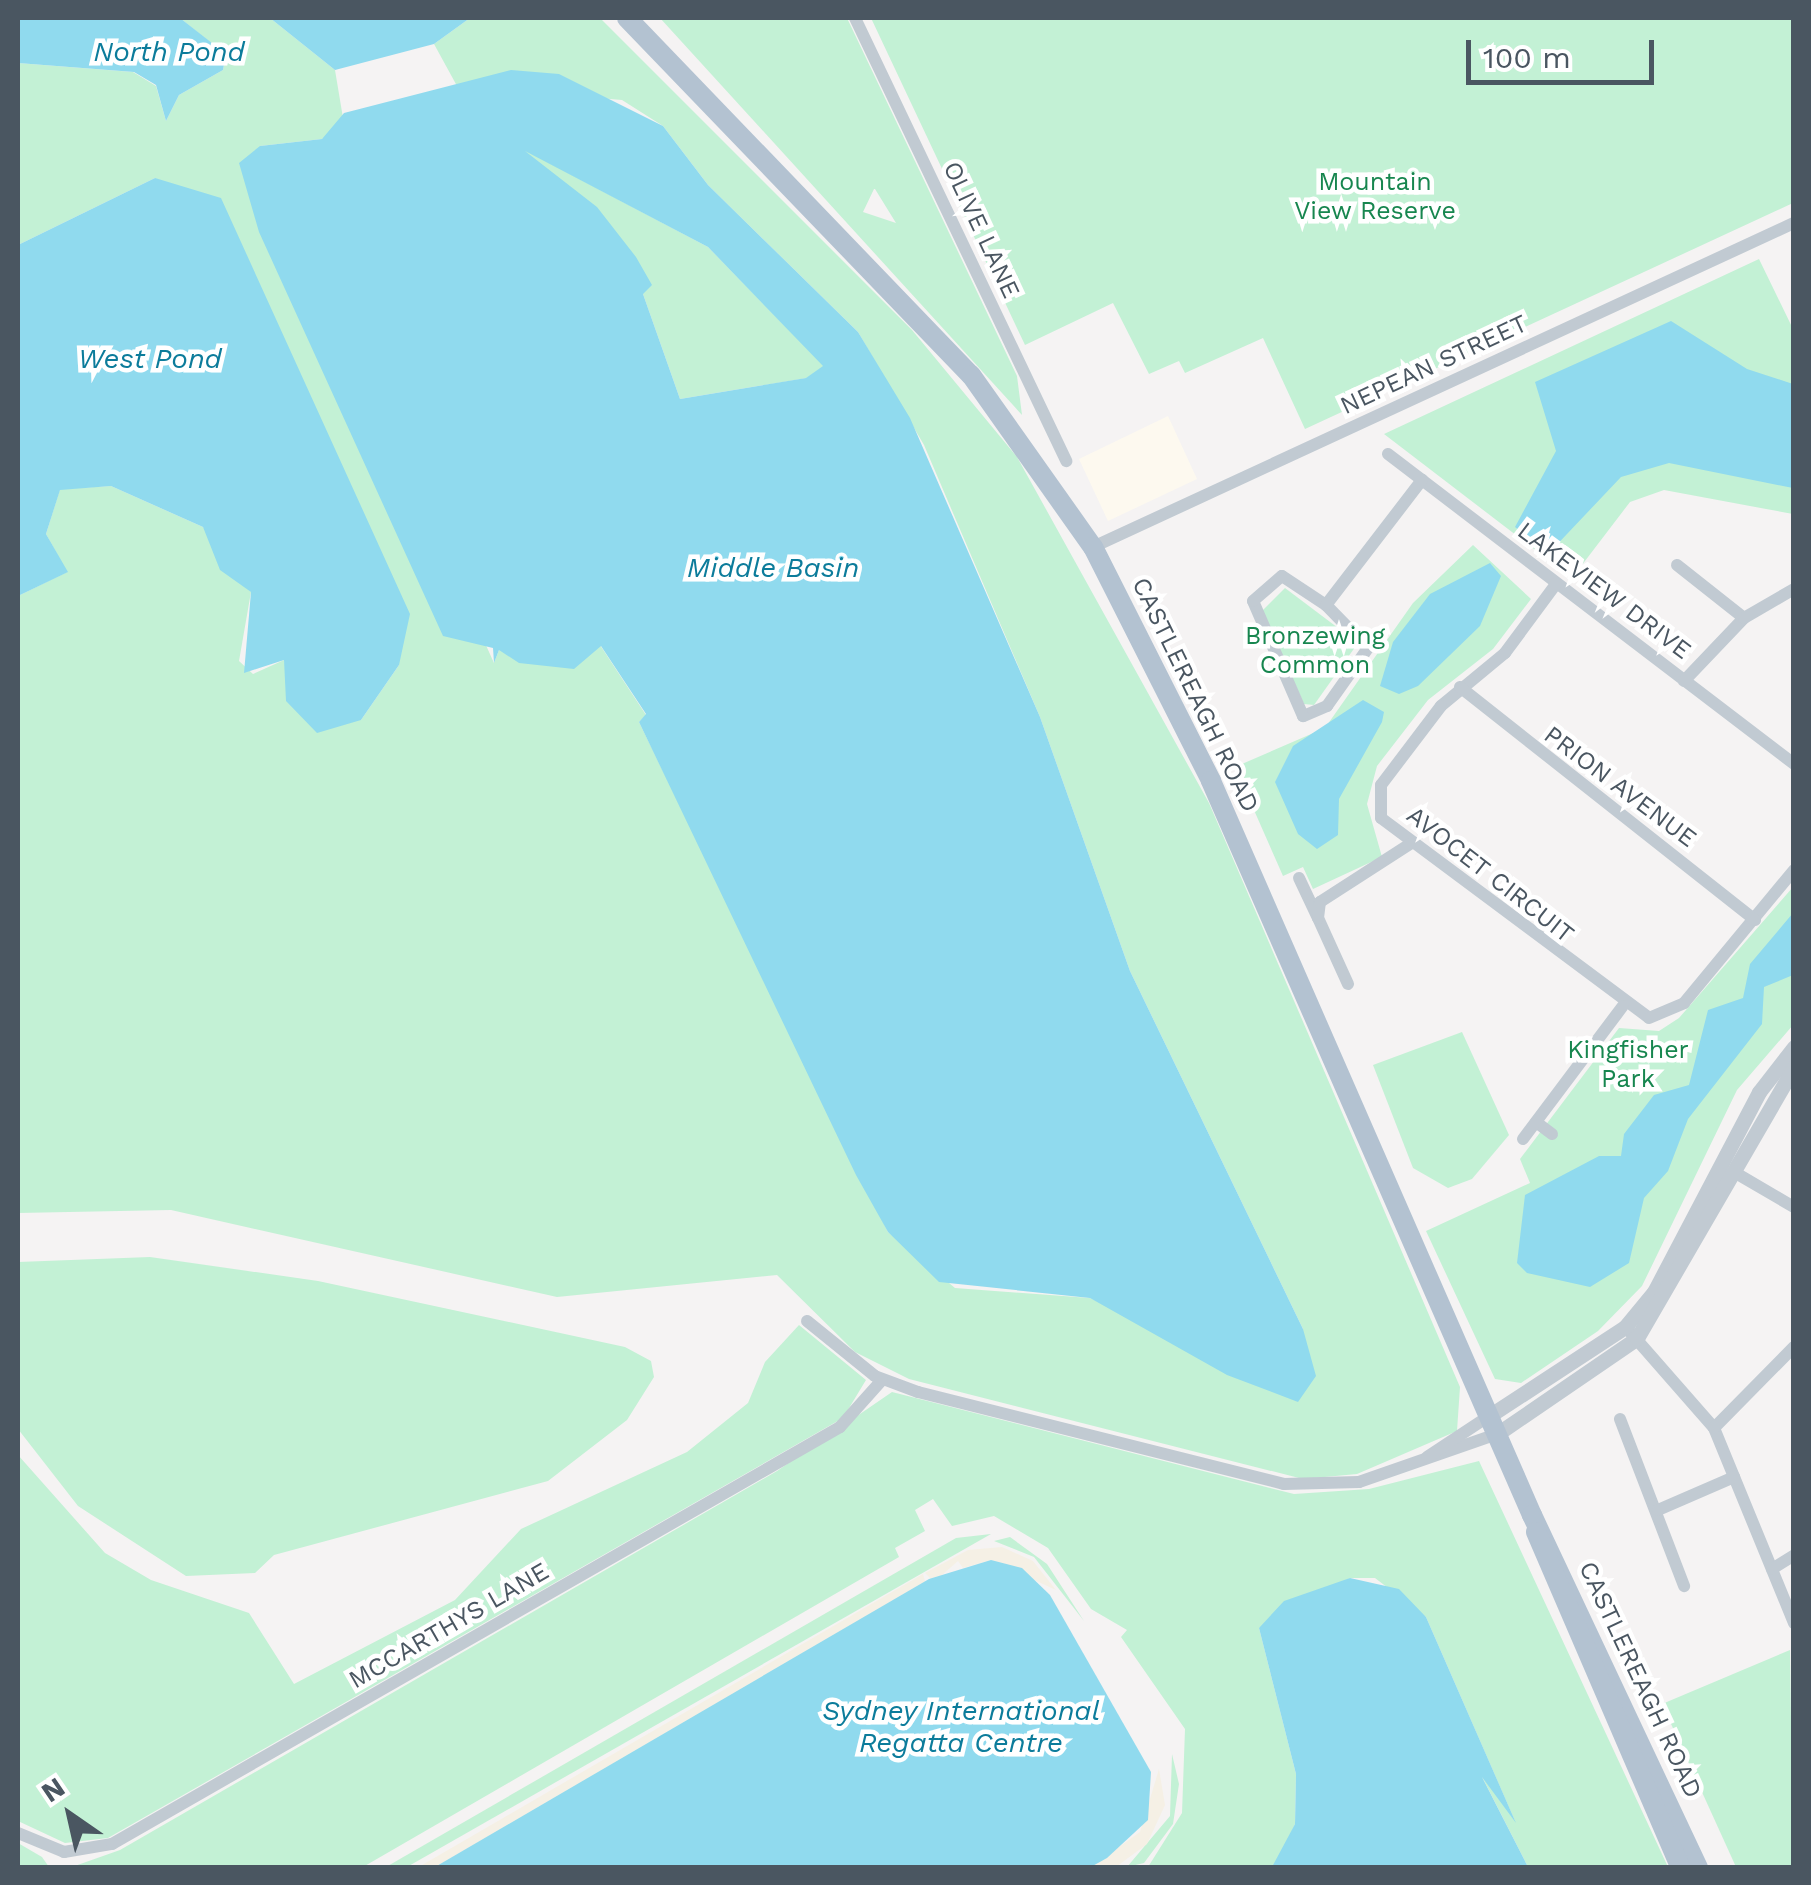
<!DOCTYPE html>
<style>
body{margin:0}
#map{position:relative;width:1811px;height:1885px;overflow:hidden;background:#f5f3f3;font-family:"Work Sans",sans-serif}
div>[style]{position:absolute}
.commercial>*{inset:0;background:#fdf9ef}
.green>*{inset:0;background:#c3f1d5}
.sand>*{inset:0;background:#f5f0e5}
.water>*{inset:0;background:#90daee}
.minor>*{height:12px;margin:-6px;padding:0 6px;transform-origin:6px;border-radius:6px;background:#c1cad2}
.tertiary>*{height:15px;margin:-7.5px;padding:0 7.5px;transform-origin:7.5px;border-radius:7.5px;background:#c1cad2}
.primary>*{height:20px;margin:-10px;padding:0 10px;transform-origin:10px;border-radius:10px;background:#b3c2d1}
span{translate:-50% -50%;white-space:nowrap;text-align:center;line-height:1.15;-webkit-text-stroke:9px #fff;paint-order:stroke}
.park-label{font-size:25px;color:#17864f}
.street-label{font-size:25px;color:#4a5661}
.water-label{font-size:28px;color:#0c7c9b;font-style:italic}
.frame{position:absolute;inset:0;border:20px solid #4a5661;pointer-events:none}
.north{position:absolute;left:20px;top:1765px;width:100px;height:100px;-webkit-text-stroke:8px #fff;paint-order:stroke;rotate:326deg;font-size:28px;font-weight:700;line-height:40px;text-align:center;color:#4a5661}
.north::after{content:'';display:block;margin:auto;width:35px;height:45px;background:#4a5661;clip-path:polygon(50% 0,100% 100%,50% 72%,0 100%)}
.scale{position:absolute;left:1466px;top:40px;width:188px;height:45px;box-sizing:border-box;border:5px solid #4a5661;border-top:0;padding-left:12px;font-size:30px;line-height:35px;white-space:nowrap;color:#4a5661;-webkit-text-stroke:8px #fff;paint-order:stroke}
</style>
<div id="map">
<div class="commercial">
<i style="clip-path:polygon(1168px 416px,1197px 479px,1108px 521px,1079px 459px)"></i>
</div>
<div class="green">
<i style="clip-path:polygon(180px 18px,270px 18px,335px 70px,344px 124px,322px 139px,260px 146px,494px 663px,499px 650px,600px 645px,646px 715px,639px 722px,888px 1232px,955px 1288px,1090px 1298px,1129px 1316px,1303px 1329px,1130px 971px,1040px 717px,924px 445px,858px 332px,708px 185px,663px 126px,622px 100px,457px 86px,434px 44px,470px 18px,600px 18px,912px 330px,1017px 457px,1209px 803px,1460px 1387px,1457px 1431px,1357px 1474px,1303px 1479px,909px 1379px,855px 1352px,777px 1275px,557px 1297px,171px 1210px,18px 1213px,18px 596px,67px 572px,46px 534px,60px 489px,111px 486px,203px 527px,251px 592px,239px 661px,253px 674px,284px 660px,291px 687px,361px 720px,399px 665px,155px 178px,18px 245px,18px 63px,133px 72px,156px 86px,166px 121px,179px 95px,223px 70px,226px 55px)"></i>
<i style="clip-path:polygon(evenodd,660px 18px,847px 18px,1017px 376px,1022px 415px,660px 18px,874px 189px,875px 189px,896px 223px,863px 212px,874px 189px)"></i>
<i style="clip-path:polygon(871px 18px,1793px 18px,1793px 203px,1305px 429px,1263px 338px,1185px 373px,1179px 361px,1149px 374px,1113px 303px,1025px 345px)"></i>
<i style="clip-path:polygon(521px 148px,708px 247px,824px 366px,807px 378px,680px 399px,643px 294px)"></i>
<i style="clip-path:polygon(1759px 259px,1793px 329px,1793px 514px,1664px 490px,1630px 502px,1572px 578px,1384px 434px)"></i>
<i style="clip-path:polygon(1473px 545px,1531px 599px,1493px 649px,1428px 700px,1377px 766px,1367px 804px,1382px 857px,1313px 889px,1303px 867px,1283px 876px,1235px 767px,1325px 728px,1413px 603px)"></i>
<i style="clip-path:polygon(1285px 588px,1358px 643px,1314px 705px,1304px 704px,1262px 611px)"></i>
<i style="clip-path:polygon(1793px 887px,1793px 1025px,1737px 1090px,1642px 1286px,1598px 1331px,1521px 1383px,1495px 1379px,1426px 1231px,1530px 1183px,1520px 1159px,1619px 1028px,1659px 1031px,1679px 1018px)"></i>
<i style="clip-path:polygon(1462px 1032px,1509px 1135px,1472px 1179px,1448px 1188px,1413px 1168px,1373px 1065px)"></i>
<i style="clip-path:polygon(150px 1257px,318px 1281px,625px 1347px,651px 1361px,654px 1377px,627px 1420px,548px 1481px,274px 1555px,255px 1573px,186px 1576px,78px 1506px,18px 1429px,18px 1262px)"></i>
<i style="clip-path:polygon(799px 1325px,866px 1380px,843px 1418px,108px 1838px,65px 1843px,18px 1821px,18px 1455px,105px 1553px,151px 1580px,249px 1613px,294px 1684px,455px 1600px,521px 1529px,687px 1452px,748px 1403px,765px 1362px)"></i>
<i style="clip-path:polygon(892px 1392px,1294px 1494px,1369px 1489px,1479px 1461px,1668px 1867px,1528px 1867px,1474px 1761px,1515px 1821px,1426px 1617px,1375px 1578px,1350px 1578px,1259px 1628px,1296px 1774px,1295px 1824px,1279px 1859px,1272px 1867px,1148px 1867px,1182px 1813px,1185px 1729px,1121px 1637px,1127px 1630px,1091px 1609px,1048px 1548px,994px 1516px,952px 1526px,933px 1499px,915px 1510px,925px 1531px,895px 1548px,899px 1557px,363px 1867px,69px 1868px,120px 1850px,777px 1471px)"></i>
<i style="clip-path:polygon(991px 1534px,407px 1867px,386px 1867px,956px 1538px)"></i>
<i style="clip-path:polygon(1010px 1537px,1047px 1564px,1084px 1621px,1034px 1557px,994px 1541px)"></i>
<i style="clip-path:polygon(1790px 1650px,1793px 1867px,1736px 1867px,1662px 1704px)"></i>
<i style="clip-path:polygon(1172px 1754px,1179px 1784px,1173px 1824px,1144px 1863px,1127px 1867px,1170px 1816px)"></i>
<i style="clip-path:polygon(18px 1843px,42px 1857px,49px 1867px,18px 1867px)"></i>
</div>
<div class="sand">
<i style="clip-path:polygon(1002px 1547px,1033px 1561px,1056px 1590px,991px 1560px,963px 1568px,958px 1561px,934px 1582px,925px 1573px,968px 1550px)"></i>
<i style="clip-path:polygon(923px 1574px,926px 1585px,435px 1867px,417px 1868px)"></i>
<i style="clip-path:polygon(1159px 1769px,1165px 1805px,1147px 1844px,1116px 1867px,1089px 1868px,1140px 1832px)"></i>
</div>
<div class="water">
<i style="clip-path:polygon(18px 18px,180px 18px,226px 54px,223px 70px,179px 95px,166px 121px,156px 85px,134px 72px,18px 63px)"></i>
<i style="clip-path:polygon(270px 18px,470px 18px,434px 44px,335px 70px)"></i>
<i style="clip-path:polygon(evenodd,511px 70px,559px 74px,663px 126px,708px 185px,858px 332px,910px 418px,1040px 717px,1130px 971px,1303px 1329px,1316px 1376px,1298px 1402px,1227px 1375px,1090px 1298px,939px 1282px,888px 1232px,856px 1175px,639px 722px,646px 714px,601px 646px,574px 669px,519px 663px,499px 650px,494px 663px,493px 648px,443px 636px,259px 232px,239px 163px,260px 146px,322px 139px,344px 113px,511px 70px,525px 151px,708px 247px,823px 366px,806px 378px,680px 399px,643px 294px,652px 285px,636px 257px,597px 207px,525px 151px)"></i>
<i style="clip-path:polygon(155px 178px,221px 198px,410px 614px,399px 665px,361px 720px,317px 733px,286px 701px,284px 660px,244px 673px,251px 592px,220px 570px,203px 527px,111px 486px,60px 490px,46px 534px,68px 572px,18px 596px,18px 245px)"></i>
<i style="clip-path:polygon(1671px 321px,1747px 369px,1793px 384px,1793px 488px,1669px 463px,1621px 477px,1549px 553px,1515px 527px,1556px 451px,1535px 382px)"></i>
<i style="clip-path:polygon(1490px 563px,1501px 576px,1480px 626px,1418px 686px,1399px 694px,1380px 686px,1393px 642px,1430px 594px)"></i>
<i style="clip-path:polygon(1363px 700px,1384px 712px,1382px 722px,1339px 799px,1338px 835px,1317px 849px,1298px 834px,1275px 782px,1293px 746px)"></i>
<i style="clip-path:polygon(1793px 913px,1793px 975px,1764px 987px,1762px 1024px,1688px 1119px,1668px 1171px,1644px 1198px,1629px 1263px,1590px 1287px,1527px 1273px,1517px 1263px,1525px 1195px,1599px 1156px,1621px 1156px,1624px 1134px,1654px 1095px,1689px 1085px,1708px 1010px,1743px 998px,1750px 964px)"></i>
<i style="clip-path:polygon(991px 1560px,1022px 1568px,1050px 1595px,1151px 1772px,1148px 1820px,1107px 1858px,1089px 1868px,435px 1867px,929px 1579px)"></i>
<i style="clip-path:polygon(1350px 1578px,1399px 1589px,1426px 1617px,1516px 1823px,1482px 1777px,1528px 1867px,1272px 1867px,1295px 1824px,1296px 1774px,1259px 1628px,1284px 1601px)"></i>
</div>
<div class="minor">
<i style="left:855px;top:18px;width:491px;rotate:64.5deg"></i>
<i style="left:1388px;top:454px;width:511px;rotate:37.36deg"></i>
<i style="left:1093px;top:547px;width:772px;rotate:-24.81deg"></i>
<i style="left:1677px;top:565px;width:85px;rotate:38.3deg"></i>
<i style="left:1556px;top:584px;width:86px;rotate:126.5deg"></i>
<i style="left:1505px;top:653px;width:83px;rotate:140.4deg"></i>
<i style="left:1441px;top:706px;width:99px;rotate:127.2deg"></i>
<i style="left:1381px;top:785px;width:33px;rotate:90deg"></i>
<i style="left:1381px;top:818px;width:334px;rotate:36.7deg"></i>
<i style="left:1649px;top:1018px;width:38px;rotate:-23deg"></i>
<i style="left:1684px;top:1003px;width:173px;rotate:-50.4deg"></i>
<i style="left:1326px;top:605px;width:60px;rotate:45.7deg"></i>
<i style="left:1368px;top:648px;width:71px;rotate:125.3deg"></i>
<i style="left:1327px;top:706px;width:26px;rotate:157deg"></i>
<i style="left:1303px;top:716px;width:125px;rotate:-113.5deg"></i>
<i style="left:1253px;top:601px;width:38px;rotate:-41deg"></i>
<i style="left:1282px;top:576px;width:53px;rotate:33.4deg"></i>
<i style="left:1326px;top:605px;width:158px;rotate:-52.5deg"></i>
<i style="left:1684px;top:681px;width:87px;rotate:-46.4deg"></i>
<i style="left:1744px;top:618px;width:58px;rotate:-30.1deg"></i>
<i style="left:1460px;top:687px;width:376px;rotate:38.3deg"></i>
<i style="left:1299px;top:878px;width:42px;rotate:64.7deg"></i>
<i style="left:1348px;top:984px;width:72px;rotate:-114.4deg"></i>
<i style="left:1318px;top:918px;width:16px;rotate:-83deg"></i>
<i style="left:1320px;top:902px;width:107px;rotate:-32.8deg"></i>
<i style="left:1536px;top:1122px;width:20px;rotate:37deg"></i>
<i style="left:1523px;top:1139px;width:166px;rotate:-53.1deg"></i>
<i style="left:1734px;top:1172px;width:69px;rotate:30.3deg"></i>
<i style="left:807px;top:1321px;width:87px;rotate:39deg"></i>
<i style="left:875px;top:1376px;width:46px;rotate:20.4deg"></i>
<i style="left:918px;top:1392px;width:377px;rotate:14.1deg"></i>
<i style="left:1284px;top:1484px;width:75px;rotate:-1.5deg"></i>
<i style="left:1359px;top:1482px;width:146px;rotate:-19.2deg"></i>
<i style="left:1630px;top:1332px;width:128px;rotate:48.8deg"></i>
<i style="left:1714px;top:1428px;width:211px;rotate:67.7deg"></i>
<i style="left:1620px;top:1419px;width:179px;rotate:69deg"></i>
<i style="left:1714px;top:1428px;width:114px;rotate:-45.4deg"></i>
<i style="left:1427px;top:1457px;width:74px;rotate:-33.5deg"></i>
<i style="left:1658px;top:1510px;width:83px;rotate:-23.5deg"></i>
<i style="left:1772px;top:1569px;width:26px;rotate:-32deg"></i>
<i style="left:18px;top:1833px;width:50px;rotate:22.4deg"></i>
<i style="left:64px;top:1852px;width:49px;rotate:-9.5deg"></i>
<i style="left:112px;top:1844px;width:839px;rotate:-29.8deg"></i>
<i style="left:840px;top:1427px;width:63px;rotate:-48.2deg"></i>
</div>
<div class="tertiary">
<i style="left:1489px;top:1416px;width:163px;rotate:-33.2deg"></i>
<i style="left:1625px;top:1327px;width:45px;rotate:-50.4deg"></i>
<i style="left:1654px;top:1292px;width:226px;rotate:-62.3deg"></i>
<i style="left:1759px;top:1092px;width:57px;rotate:-52.1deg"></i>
<i style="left:1497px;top:1434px;width:170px;rotate:-34.4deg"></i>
<i style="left:1637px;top:1338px;width:313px;rotate:-59.9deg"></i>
</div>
<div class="primary">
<i style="left:627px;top:18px;width:496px;rotate:46.1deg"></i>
<i style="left:971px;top:375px;width:211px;rotate:54.7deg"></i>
<i style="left:1093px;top:547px;width:262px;rotate:63.2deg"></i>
<i style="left:1211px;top:781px;width:801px;rotate:66.38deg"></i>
<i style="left:1532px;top:1515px;width:390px;rotate:64.8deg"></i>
<i style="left:1536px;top:1532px;width:366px;rotate:66.7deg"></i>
</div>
<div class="park-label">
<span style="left:1375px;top:197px">Mountain<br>View Reserve</span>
<span style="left:1315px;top:651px">Bronzewing<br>Common</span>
<span style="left:1628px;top:1065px">Kingfisher<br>Park</span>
</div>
<div class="street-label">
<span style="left:981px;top:230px;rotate:65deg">OLIVE LANE</span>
<span style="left:1434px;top:365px;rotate:-25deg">NEPEAN STREET</span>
<span style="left:1604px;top:591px;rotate:37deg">LAKEVIEW DRIVE</span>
<span style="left:1195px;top:695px;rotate:64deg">CASTLEREAGH ROAD</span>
<span style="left:1620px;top:787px;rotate:37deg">PRION AVENUE</span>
<span style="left:1490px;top:875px;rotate:38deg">AVOCET CIRCUIT</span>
<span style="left:449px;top:1626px;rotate:-30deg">MCCARTHYS LANE</span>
<span style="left:1640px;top:1680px;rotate:65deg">CASTLEREAGH ROAD</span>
</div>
<div class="water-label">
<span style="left:169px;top:52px">North Pond</span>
<span style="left:150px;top:359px">West Pond</span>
<span style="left:773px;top:568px">Middle Basin</span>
<span style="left:961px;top:1727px">Sydney International<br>Regatta Centre</span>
</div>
<div class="frame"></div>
<div class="north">N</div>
<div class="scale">100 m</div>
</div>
